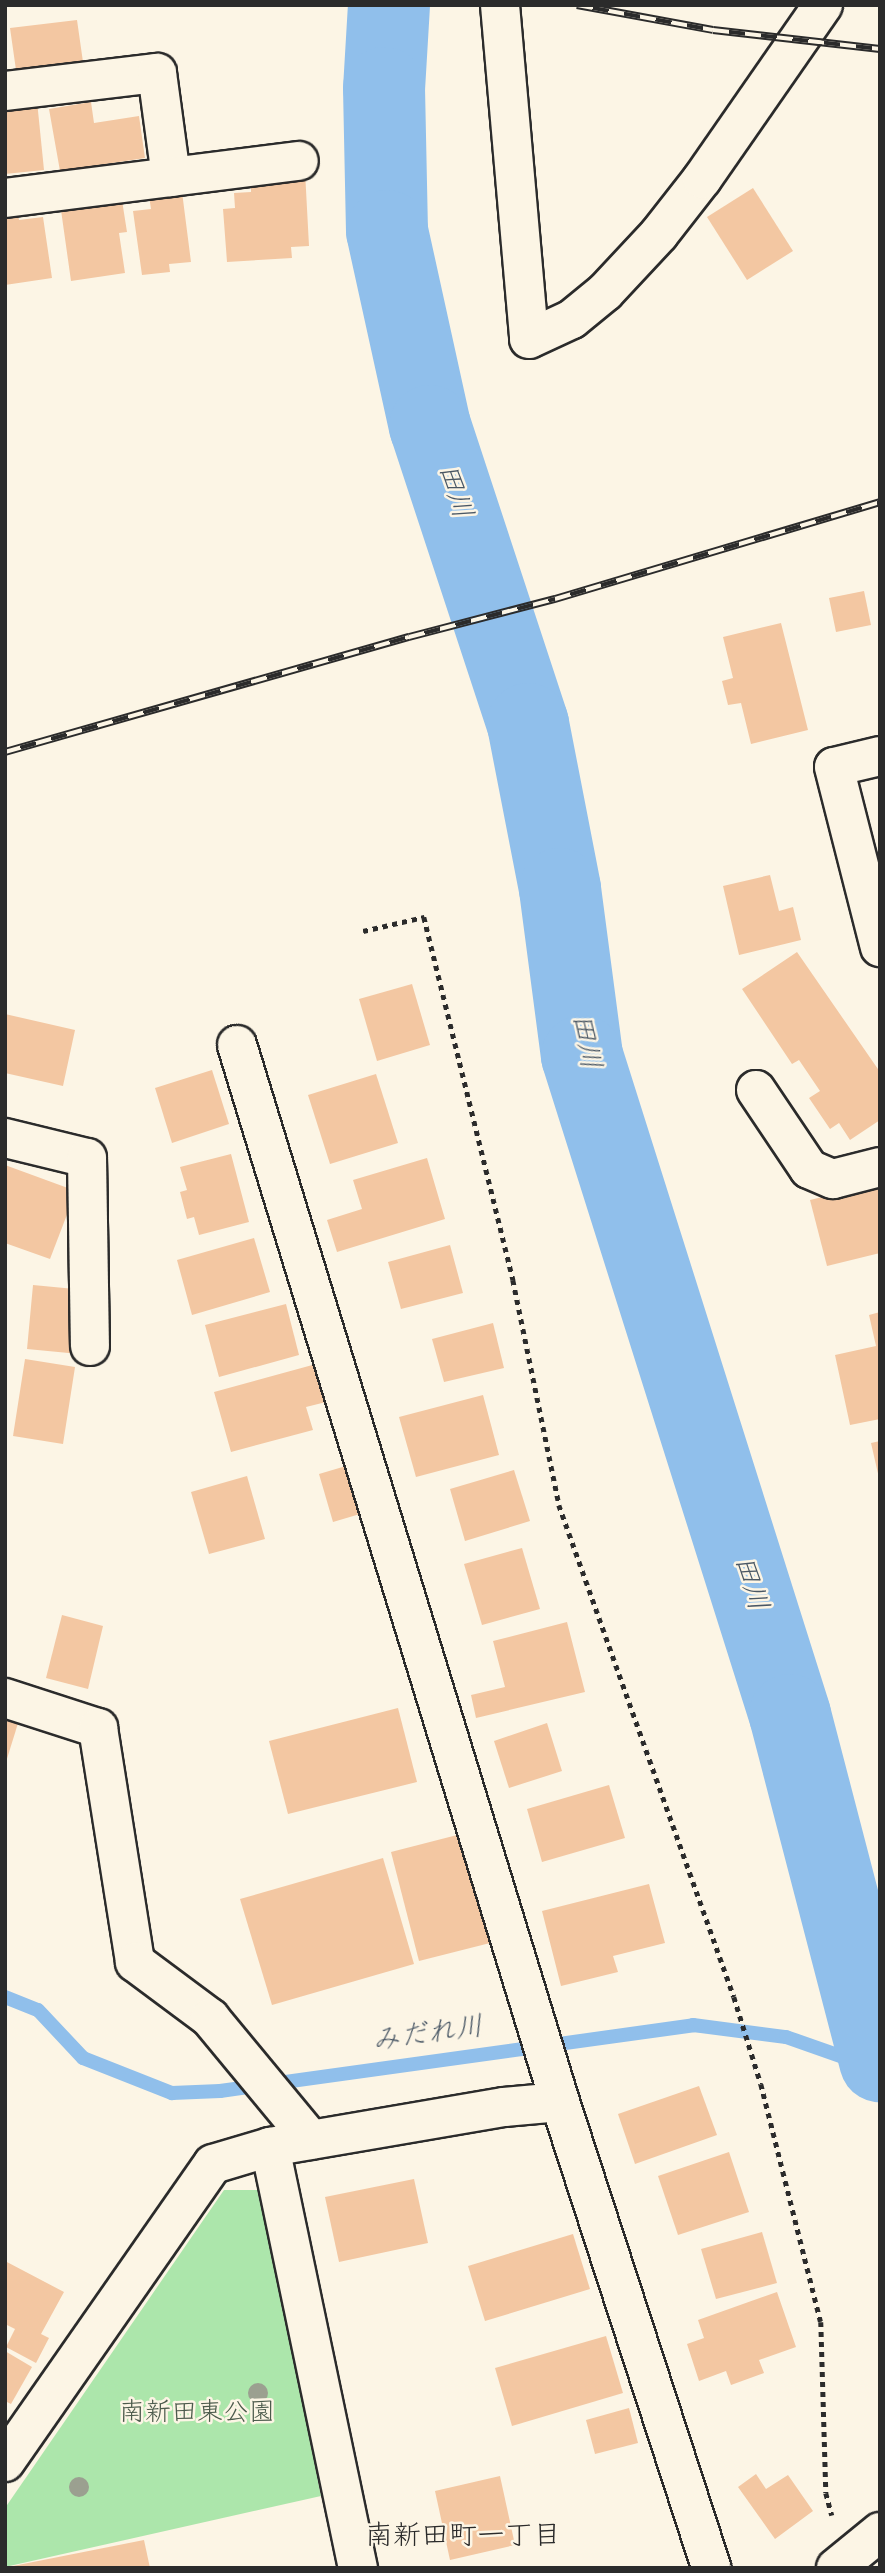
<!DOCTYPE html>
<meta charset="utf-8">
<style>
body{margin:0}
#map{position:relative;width:885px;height:2573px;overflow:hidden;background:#fcf5e5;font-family:Dekko,"Klee One",sans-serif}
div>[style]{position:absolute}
.green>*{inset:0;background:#ace6ab}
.stream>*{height:14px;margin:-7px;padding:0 7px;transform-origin:7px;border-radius:7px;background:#90bfeb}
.river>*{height:82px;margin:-41px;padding:0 41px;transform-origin:41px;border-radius:41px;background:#90bfeb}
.building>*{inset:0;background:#f3c7a2}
.path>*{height:4.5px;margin-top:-2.25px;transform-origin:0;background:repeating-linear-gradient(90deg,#2b2b2b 0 5px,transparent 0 10px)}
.roads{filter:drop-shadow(2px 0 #2b2b2b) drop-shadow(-2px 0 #2b2b2b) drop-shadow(0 2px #2b2b2b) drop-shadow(0 -2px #2b2b2b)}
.minor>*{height:38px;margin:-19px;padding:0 19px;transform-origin:19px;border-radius:19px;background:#fcf5e5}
.rail>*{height:8px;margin-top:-4px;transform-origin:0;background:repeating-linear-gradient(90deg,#fcf5e5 0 16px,#2b2b2b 0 32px);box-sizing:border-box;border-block:2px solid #2b2b2b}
.trees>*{width:20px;height:20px;margin:-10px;border-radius:50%;background:#9ba090}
span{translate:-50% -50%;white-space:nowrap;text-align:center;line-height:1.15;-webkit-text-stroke:5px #fcf5e5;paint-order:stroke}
.park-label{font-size:26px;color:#4b5a4b}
.water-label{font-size:28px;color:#495765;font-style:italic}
.neighbourhood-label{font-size:28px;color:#2b2b2b}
.frame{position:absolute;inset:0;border:7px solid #2b2b2b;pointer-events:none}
</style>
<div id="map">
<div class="green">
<i style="clip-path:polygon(224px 2190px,260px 2190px,321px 2496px,5px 2567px,5px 2508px)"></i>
</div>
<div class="stream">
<i style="left:5px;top:1997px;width:35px;rotate:22deg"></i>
<i style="left:38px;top:2010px;width:66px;rotate:46.8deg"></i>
<i style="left:83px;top:2058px;width:96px;rotate:21.5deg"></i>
<i style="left:172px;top:2093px;width:48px;rotate:-2.4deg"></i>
<i style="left:220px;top:2091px;width:478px;rotate:-7.9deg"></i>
<i style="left:693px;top:2025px;width:94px;rotate:7.4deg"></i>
<i style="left:786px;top:2037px;width:100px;rotate:19.3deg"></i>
</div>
<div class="river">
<i style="left:389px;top:5px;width:83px;rotate:93.4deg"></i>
<i style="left:384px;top:88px;width:143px;rotate:88.8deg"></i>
<i style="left:387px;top:231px;width:200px;rotate:77.6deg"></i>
<i style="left:430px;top:426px;width:314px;rotate:71.8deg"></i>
<i style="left:528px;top:724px;width:168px;rotate:79deg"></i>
<i style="left:560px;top:889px;width:168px;rotate:82.5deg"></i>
<i style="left:582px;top:1056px;width:691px;rotate:72.48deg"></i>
<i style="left:790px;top:1715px;width:358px;rotate:75.4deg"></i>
</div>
<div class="building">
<i style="clip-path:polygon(77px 20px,84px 69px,17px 77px,10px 28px)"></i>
<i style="clip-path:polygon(37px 101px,44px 170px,5px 174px,5px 104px)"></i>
<i style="clip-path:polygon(91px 102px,94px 123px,139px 116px,145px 158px,60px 171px,49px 109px)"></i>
<i style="clip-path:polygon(305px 171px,309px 246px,291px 247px,292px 258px,227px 262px,223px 209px,235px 208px,234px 193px,251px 192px,251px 174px)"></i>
<i style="clip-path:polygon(181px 184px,191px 262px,169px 264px,170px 272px,142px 275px,133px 211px,151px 209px,148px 189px)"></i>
<i style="clip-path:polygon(753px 188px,793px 251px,747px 280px,707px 217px)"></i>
<i style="clip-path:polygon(121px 194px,127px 232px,119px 233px,125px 273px,71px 281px,60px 203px)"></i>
<i style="clip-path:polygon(17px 209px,19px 220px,43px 217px,52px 278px,5px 285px,5px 211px)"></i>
<i style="clip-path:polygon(864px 591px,871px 625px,836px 632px,829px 598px)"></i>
<i style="clip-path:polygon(781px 623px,808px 730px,751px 744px,741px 703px,728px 705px,722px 681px,733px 678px,723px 637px)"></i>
<i style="clip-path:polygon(770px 875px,779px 911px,793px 907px,801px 940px,739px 955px,723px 886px)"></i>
<i style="clip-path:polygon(797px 952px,880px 1072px,880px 1120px,850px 1140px,839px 1123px,830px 1129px,809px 1098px,820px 1091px,799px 1060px,792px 1064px,742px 989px)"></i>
<i style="clip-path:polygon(412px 984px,430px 1045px,377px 1061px,359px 999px)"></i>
<i style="clip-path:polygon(5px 1014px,75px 1030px,63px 1086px,5px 1073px)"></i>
<i style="clip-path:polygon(212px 1070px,229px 1124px,172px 1143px,155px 1088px)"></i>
<i style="clip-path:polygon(376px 1074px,398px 1143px,330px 1164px,308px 1095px)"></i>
<i style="clip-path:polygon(231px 1154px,249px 1222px,199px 1235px,194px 1217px,187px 1219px,180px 1192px,187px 1190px,180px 1167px)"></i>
<i style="clip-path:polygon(427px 1158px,445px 1219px,337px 1252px,327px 1220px,362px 1209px,353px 1180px)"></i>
<i style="clip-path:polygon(5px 1165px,76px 1191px,50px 1259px,5px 1243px)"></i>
<i style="clip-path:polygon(880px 1183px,880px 1253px,827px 1266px,810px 1200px)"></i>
<i style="clip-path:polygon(254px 1238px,270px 1292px,192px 1315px,177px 1260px)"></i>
<i style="clip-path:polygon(450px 1245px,463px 1293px,401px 1309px,388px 1262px)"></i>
<i style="clip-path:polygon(33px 1285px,85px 1290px,79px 1354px,27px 1349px)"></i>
<i style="clip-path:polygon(286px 1304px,299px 1355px,219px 1377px,205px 1325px)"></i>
<i style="clip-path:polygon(880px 1312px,880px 1419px,850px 1425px,835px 1355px,876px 1346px,869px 1315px)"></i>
<i style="clip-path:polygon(493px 1323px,504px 1368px,444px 1382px,432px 1339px)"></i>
<i style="clip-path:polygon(25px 1359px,75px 1367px,63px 1444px,13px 1436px)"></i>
<i style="clip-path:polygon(316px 1364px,326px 1402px,306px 1407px,313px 1430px,231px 1452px,214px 1392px)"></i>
<i style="clip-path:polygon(483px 1395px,499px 1455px,416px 1477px,399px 1417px)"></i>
<i style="clip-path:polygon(880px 1441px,880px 1477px,879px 1478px,871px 1443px)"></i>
<i style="clip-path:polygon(346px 1466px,360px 1514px,333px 1522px,319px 1474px)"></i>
<i style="clip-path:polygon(514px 1470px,530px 1521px,465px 1541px,450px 1489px)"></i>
<i style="clip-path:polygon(247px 1476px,265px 1539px,209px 1554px,191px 1492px)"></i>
<i style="clip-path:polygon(522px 1548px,540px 1609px,482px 1625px,464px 1564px)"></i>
<i style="clip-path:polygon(62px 1615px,103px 1626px,88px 1689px,46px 1678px)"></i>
<i style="clip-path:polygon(567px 1622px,585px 1692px,476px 1718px,471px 1695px,505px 1687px,493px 1641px)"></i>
<i style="clip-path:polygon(398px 1708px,417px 1782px,288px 1814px,269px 1741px)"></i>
<i style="clip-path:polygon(5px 1715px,19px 1720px,6px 1762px,5px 1762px)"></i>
<i style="clip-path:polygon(547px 1723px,562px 1771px,509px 1788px,494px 1741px)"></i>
<i style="clip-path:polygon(609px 1785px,625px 1838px,542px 1862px,527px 1809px)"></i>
<i style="clip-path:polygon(461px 1834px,490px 1943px,419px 1961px,391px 1852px)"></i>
<i style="clip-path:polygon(383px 1858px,414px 1964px,272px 2005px,240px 1899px)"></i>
<i style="clip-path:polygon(649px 1884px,665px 1943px,613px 1956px,618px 1972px,561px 1986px,542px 1911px)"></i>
<i style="clip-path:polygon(699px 2086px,717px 2135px,635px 2164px,618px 2114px)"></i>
<i style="clip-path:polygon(729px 2152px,749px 2212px,678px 2235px,658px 2176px)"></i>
<i style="clip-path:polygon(414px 2179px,428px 2243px,339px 2262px,325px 2197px)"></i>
<i style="clip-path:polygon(762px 2232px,777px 2283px,716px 2299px,701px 2249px)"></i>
<i style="clip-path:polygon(573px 2234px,590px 2289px,485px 2321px,468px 2266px)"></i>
<i style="clip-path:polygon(5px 2261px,64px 2292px,41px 2334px,49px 2338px,36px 2363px,6px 2347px,15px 2329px,5px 2324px)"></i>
<i style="clip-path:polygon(777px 2292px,796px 2347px,759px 2360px,764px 2373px,731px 2385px,726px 2371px,699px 2381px,687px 2344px,704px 2338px,698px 2320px)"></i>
<i style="clip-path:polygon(606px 2336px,623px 2393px,512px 2426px,495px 2368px)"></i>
<i style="clip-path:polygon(5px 2351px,32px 2367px,11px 2404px,5px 2401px)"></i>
<i style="clip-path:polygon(629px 2408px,638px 2443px,595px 2454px,586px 2420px)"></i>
<i style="clip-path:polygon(756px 2474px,766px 2489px,788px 2475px,813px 2511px,775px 2539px,738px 2487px)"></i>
<i style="clip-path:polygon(500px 2476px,515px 2545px,450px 2560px,435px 2491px)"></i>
<i style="clip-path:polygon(144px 2540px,150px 2568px,13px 2568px,13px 2566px)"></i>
</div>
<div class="path">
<i style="left:363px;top:931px;width:63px;rotate:-12.9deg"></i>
<i style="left:424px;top:917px;width:374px;rotate:76.2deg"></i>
<i style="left:513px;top:1280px;width:230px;rotate:78.4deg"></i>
<i style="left:559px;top:1505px;width:522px;rotate:70.42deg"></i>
<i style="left:734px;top:1997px;width:91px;rotate:72.8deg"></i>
<i style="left:761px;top:2084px;width:245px;rotate:75.9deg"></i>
<i style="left:821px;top:2322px;width:171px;rotate:88.3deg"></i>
<i style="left:826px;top:2493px;width:23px;rotate:75deg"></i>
</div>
<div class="roads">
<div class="minor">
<i style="left:500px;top:5px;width:335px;rotate:85deg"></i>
<i style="left:529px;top:339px;width:47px;rotate:-24.9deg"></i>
<i style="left:572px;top:319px;width:43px;rotate:-39.3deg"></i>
<i style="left:605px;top:292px;width:79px;rotate:-47deg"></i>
<i style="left:659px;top:234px;width:70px;rotate:-52deg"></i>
<i style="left:702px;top:179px;width:212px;rotate:-55.2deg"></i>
<i style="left:5px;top:91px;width:153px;rotate:-6.8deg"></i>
<i style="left:157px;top:73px;width:105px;rotate:82.3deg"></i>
<i style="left:5px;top:198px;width:296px;rotate:-7.2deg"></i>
<i style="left:880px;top:756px;width:47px;rotate:166.6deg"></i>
<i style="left:834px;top:767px;width:186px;rotate:75.7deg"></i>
<i style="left:237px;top:1045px;width:1105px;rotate:73.01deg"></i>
<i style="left:560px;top:2102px;width:490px;rotate:72deg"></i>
<i style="left:756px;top:1090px;width:95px;rotate:56.1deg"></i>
<i style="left:809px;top:1169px;width:26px;rotate:23deg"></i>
<i style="left:833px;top:1179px;width:49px;rotate:-14.3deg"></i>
<i style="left:5px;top:1138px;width:84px;rotate:13.7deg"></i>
<i style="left:87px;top:1158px;width:188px;rotate:89.1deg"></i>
<i style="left:5px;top:1698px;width:98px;rotate:17.9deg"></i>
<i style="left:98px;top:1728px;width:237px;rotate:81deg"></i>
<i style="left:135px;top:1962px;width:94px;rotate:36.7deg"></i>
<i style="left:210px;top:2018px;width:158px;rotate:50.4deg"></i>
<i style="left:270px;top:2147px;width:430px;rotate:78.2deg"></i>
<i style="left:5px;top:2462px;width:363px;rotate:-55.1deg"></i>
<i style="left:213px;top:2164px;width:59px;rotate:-16.6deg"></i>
<i style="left:270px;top:2147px;width:237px;rotate:-9.7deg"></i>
<i style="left:504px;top:2107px;width:56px;rotate:-5.1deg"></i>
<i style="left:836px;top:2568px;width:57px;rotate:-39.3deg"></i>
</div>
</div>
<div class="rail">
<i style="left:577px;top:5px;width:138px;rotate:10.4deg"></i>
<i style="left:713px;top:30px;width:168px;rotate:6.5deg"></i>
<i style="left:5px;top:752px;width:420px;rotate:-15.9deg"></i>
<i style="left:409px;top:637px;width:151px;rotate:-14.6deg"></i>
<i style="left:555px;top:599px;width:339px;rotate:-16.6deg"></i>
</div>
<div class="trees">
<i style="left:258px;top:2393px"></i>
<i style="left:79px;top:2487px"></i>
</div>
<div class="park-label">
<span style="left:197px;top:2415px">南新田東公園</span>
</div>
<div class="water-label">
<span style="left:452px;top:492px;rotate:72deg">田川</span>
<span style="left:583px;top:1042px;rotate:79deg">田川</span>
<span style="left:748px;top:1584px;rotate:73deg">田川</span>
<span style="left:428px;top:2037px;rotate:-8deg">みだれ川</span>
</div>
<div class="neighbourhood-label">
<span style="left:463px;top:2539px">南新田町一丁目</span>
</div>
<div class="frame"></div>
</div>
